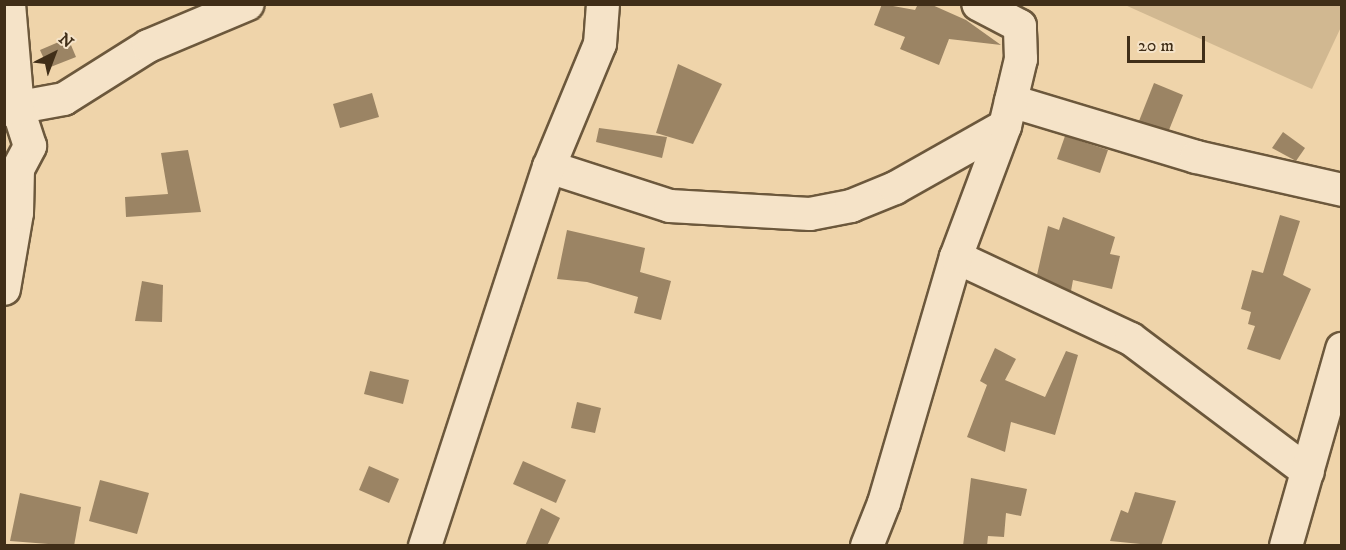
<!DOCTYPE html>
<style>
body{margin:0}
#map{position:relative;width:1346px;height:550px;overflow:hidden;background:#efd4aa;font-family:"IM FELL DW Pica",serif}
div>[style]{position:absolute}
.green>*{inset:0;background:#d1b891}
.building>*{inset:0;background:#9b8464}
.roads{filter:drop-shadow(2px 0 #6c583c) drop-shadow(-2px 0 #6c583c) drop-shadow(0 2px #6c583c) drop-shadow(0 -2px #6c583c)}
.minor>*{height:32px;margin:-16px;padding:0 16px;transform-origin:16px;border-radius:16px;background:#f5e3c8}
span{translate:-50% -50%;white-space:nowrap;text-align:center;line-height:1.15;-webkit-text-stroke:4.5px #f5e3c8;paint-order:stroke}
.frame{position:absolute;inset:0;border:6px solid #402e18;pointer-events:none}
.north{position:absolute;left:24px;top:24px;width:60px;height:60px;-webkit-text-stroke:4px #f5e3c8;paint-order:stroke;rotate:42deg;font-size:16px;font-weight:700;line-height:24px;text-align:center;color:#402e18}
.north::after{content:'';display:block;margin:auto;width:21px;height:27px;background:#402e18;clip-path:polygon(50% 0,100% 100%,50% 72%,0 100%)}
.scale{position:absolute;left:1127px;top:36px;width:78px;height:27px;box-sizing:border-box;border:3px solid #402e18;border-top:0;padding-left:8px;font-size:18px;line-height:21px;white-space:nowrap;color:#402e18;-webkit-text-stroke:4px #f5e3c8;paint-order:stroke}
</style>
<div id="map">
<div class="green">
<i style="clip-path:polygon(1125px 5px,1341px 5px,1341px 27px,1312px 89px)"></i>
</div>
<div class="building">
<i style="clip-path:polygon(882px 4px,915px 10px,918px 4px,930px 4px,966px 20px,1001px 45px,949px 39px,939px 65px,900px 49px,905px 37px,874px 25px)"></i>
<i style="clip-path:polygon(68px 38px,76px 57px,48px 68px,40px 50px)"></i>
<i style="clip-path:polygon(678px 64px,722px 84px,693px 144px,656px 133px)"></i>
<i style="clip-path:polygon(1154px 83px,1183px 95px,1169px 130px,1139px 121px)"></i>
<i style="clip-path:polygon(372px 93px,379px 117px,340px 128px,333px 104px)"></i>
<i style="clip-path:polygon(599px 128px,667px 137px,662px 158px,596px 142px)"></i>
<i style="clip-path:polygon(1283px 132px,1305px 148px,1296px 161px,1272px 148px)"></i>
<i style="clip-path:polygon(1065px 136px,1108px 150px,1100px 173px,1057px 159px)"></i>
<i style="clip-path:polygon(188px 150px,201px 212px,126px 217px,125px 197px,168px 194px,161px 153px)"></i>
<i style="clip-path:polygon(1280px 215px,1300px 221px,1283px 275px,1311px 289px,1280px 360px,1247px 349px,1255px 326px,1248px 324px,1251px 312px,1241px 309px,1252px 270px,1263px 273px)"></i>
<i style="clip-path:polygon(1063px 217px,1115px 237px,1110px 254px,1120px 256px,1112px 289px,1073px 280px,1071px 291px,1037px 275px,1048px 226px,1059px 230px)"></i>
<i style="clip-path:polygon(567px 230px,645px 248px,640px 272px,671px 281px,661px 320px,634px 313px,638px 297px,587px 282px,557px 279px)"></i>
<i style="clip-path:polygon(142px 281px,163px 285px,162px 322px,135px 321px)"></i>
<i style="clip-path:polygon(995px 348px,1016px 359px,1005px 380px,1045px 397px,1066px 351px,1078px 355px,1055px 435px,1011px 422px,1005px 452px,967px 437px,987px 385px,980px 381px)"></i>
<i style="clip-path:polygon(370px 371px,409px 380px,403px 404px,364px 394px)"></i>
<i style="clip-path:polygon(577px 402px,601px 408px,595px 433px,571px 428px)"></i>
<i style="clip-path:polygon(523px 461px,566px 480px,556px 503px,513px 484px)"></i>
<i style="clip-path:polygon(369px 466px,399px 479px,389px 503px,359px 490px)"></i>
<i style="clip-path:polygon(971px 478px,1027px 489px,1021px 516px,1006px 513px,1004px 537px,988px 536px,987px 546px,963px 546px)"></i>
<i style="clip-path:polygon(100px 480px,149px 493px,137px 534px,89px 521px)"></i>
<i style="clip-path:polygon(1135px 492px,1176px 501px,1161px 546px,1110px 541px,1121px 510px,1128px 513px)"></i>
<i style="clip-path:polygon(20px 493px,81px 507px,74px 546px,10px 541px)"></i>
<i style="clip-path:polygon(541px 508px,560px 518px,547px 546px,525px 546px)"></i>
</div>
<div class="roads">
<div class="minor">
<i style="left:1011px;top:101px;width:193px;rotate:16.8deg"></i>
<i style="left:1196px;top:157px;width:150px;rotate:12.7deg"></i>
<i style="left:4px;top:110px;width:61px;rotate:-10.4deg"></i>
<i style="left:64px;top:99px;width:99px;rotate:-32.2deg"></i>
<i style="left:148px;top:46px;width:108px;rotate:-22.8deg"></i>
<i style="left:549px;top:167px;width:127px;rotate:17.9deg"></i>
<i style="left:670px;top:206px;width:140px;rotate:3.3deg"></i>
<i style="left:810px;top:214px;width:42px;rotate:-11deg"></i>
<i style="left:851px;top:206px;width:48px;rotate:-22.2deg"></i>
<i style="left:895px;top:188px;width:126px;rotate:-29.4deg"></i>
<i style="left:956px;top:257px;width:193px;rotate:25.1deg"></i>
<i style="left:1131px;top:339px;width:221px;rotate:36.9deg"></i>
<i style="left:4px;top:289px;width:77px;rotate:-80.3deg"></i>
<i style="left:17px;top:213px;width:44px;rotate:-88.7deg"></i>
<i style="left:18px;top:169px;width:26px;rotate:-62deg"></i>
<i style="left:30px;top:146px;width:39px;rotate:-108deg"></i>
<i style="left:18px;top:109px;width:105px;rotate:-94.9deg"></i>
<i style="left:425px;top:546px;width:399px;rotate:-71.9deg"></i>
<i style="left:549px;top:167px;width:133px;rotate:-67.5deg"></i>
<i style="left:600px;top:44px;width:40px;rotate:-85.7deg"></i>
<i style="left:867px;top:546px;width:46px;rotate:-68.4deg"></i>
<i style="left:884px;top:503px;width:256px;rotate:-73.7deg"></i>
<i style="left:956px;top:257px;width:140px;rotate:-69.5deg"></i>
<i style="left:1005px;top:126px;width:69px;rotate:-76.6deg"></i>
<i style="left:1021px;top:59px;width:33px;rotate:-92deg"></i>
<i style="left:1020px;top:26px;width:47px;rotate:-152.4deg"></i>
<i style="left:1286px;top:546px;width:205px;rotate:-74.1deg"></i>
</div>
</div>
<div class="frame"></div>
<div class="north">N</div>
<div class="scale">20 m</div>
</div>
